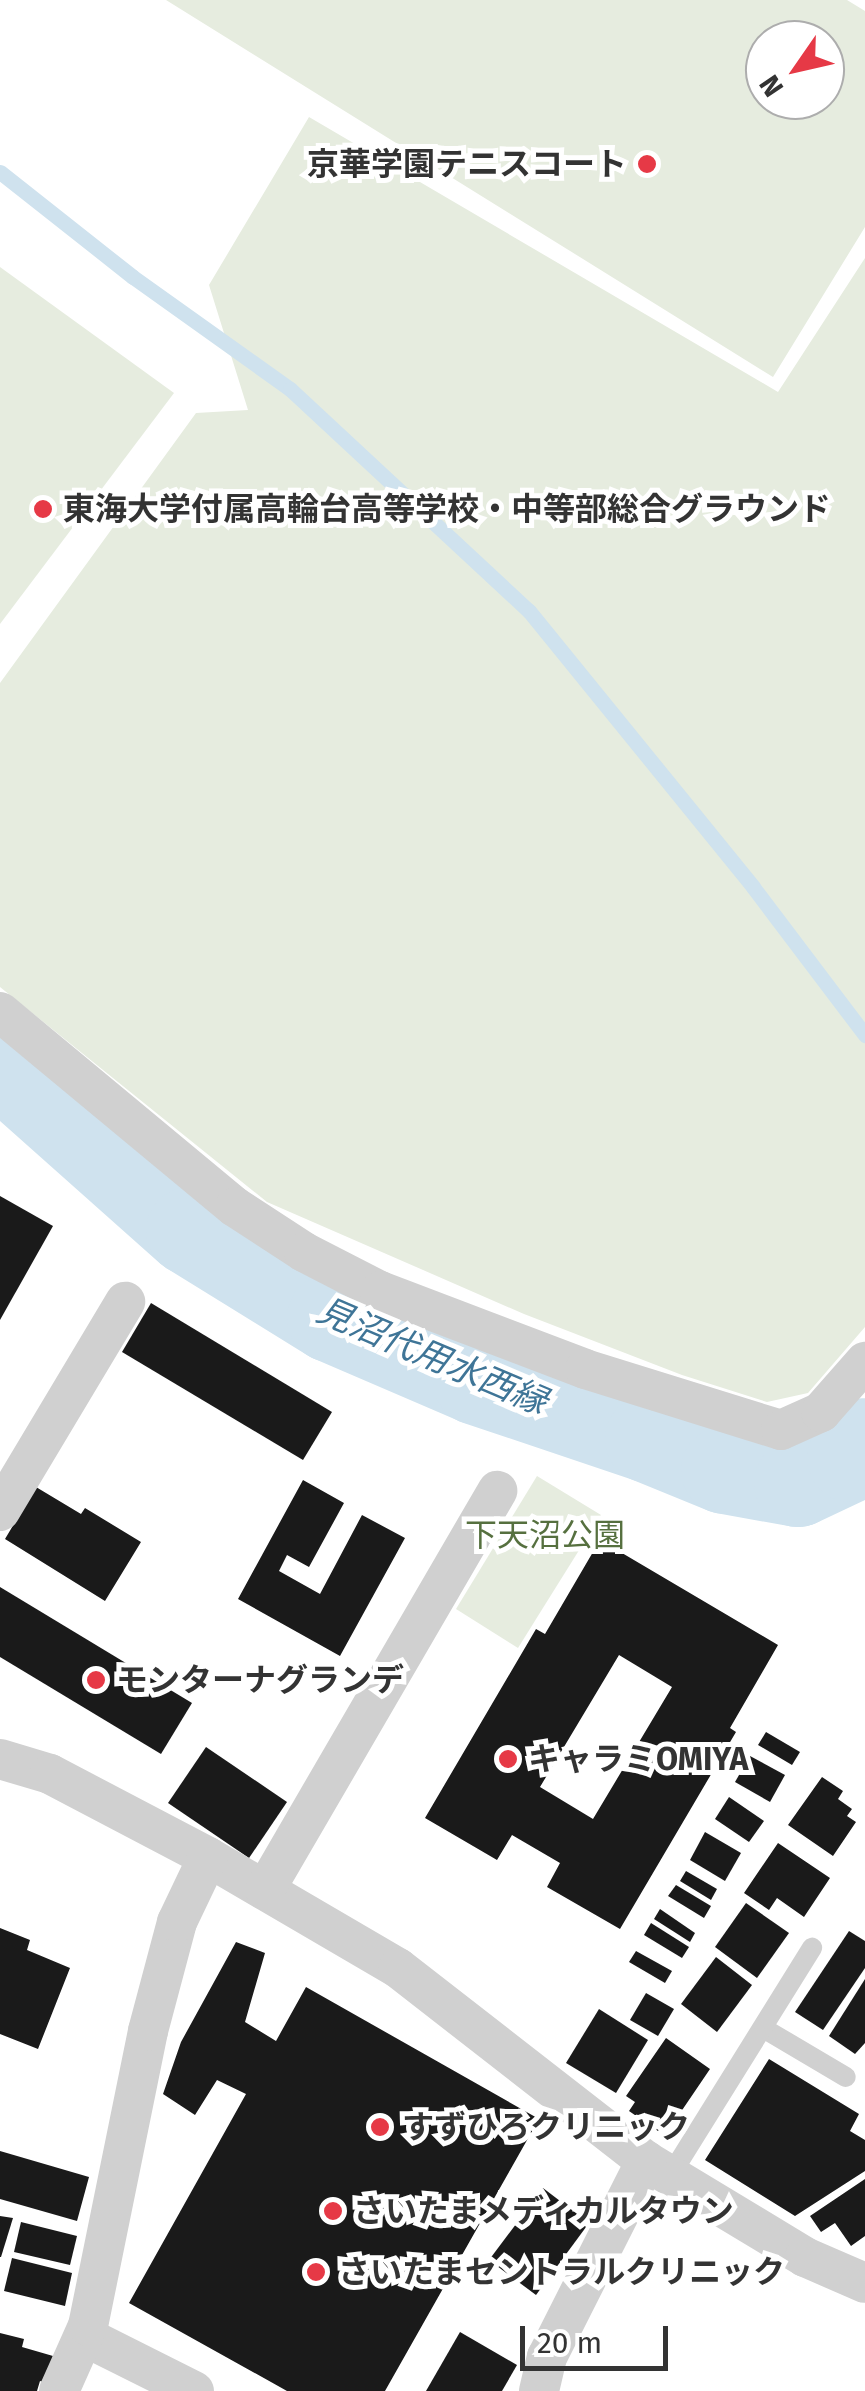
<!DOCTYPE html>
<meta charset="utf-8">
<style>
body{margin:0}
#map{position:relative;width:865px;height:2391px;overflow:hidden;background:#fff;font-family:"Fira Sans","Noto Sans JP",sans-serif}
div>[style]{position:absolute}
.green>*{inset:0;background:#e6ecdf}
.stream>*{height:15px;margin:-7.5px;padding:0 7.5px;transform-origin:7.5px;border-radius:7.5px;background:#cfe2ee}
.river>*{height:88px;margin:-44px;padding:0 44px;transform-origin:44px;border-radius:44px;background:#cfe2ee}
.building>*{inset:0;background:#1a1a1a}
.lane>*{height:20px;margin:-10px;padding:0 10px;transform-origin:10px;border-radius:10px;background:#d0d0d0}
.street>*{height:40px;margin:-20px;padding:0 20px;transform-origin:20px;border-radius:20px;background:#d0d0d0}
.dots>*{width:28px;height:28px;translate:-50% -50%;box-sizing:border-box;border:5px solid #fff;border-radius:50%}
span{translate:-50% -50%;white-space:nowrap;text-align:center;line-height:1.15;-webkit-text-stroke:10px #fff;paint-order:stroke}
.poi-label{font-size:32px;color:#333;font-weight:700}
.right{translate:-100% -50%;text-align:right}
.left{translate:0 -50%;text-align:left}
.park-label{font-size:32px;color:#56703f}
.water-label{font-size:35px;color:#3f7597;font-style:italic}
.north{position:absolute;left:745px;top:20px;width:100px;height:100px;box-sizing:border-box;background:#fff;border:2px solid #adadad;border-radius:50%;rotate:236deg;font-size:28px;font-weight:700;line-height:40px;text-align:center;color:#333}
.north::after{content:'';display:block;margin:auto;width:35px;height:45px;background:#e63946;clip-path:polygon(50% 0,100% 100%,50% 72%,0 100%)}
.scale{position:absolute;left:520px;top:2326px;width:148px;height:45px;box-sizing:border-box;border:5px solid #333;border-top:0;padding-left:12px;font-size:30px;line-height:35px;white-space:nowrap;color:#333;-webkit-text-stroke:8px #fff;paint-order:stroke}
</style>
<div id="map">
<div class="green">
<i style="clip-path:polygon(evenodd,166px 0,847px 0,865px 11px,865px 227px,773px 377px,166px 0,765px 40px,825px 40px,825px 100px,765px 100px,765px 40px)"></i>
<i style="clip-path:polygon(309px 117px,778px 392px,865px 258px,865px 1327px,808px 1393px,767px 1402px,682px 1375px,524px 1314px,267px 1202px,0 987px,0 683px,196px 413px,248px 410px,209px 285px)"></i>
<i style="clip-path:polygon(0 267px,174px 393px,0 624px)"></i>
<i style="clip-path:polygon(537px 1476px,601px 1515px,518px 1648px,456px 1609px)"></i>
</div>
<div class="stream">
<i style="left:0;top:172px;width:169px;rotate:38.3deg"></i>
<i style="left:133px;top:277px;width:193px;rotate:35.5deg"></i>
<i style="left:290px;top:389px;width:326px;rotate:42.9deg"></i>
<i style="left:529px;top:611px;width:355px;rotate:50.9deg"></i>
<i style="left:753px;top:887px;width:186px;rotate:52.9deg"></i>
</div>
<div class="river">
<i style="left:0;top:1062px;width:254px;rotate:41.7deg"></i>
<i style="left:190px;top:1231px;width:166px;rotate:31.7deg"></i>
<i style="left:331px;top:1318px;width:159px;rotate:23.3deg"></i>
<i style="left:477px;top:1381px;width:182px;rotate:18.6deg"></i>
<i style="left:649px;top:1439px;width:82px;rotate:22.2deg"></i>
<i style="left:725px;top:1470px;width:74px;rotate:10.1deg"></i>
<i style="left:798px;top:1483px;width:59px;rotate:-25.3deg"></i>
<i style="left:851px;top:1458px;width:21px;rotate:-49deg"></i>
</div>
<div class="building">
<i style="clip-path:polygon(0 1196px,53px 1226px,0 1320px)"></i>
<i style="clip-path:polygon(151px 1303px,332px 1412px,303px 1460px,122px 1352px)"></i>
<i style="clip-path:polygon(303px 1480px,344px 1503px,309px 1567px,287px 1555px,279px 1571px,320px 1594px,362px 1515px,405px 1538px,340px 1656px,238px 1599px)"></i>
<i style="clip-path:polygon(36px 1487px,81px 1514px,85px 1508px,141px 1542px,105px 1601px,5px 1539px)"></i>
<i style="clip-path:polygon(evenodd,600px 1540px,778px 1645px,730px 1728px,736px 1732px,620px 1929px,547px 1887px,560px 1863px,512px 1835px,497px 1860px,425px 1818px,536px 1629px,545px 1634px,600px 1540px,619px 1655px,672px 1687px,593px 1819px,540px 1787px,619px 1655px)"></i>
<i style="clip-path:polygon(0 1587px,192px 1703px,161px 1754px,0 1657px)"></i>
<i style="clip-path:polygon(766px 1732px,800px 1752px,792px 1765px,758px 1745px)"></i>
<i style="clip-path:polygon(206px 1747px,287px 1802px,249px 1858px,168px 1803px)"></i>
<i style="clip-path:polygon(750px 1756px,785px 1775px,770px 1802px,735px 1782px)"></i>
<i style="clip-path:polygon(822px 1777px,843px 1791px,838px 1799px,852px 1809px,847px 1816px,856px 1822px,833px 1856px,788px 1825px)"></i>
<i style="clip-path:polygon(729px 1797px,764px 1821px,749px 1842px,715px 1819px)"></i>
<i style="clip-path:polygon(705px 1832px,741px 1853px,725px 1881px,690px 1860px)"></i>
<i style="clip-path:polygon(778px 1843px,830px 1878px,804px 1917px,777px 1898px,769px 1910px,744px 1893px)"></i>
<i style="clip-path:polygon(686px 1871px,717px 1889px,711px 1900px,680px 1881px)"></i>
<i style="clip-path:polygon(676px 1885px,711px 1906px,704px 1918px,668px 1896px)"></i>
<i style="clip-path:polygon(746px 1903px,789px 1933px,757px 1978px,715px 1947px)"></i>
<i style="clip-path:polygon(660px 1909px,695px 1933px,690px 1942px,654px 1919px)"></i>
<i style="clip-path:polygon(651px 1923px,689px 1947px,682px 1958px,644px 1935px)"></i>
<i style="clip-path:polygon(0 1928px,30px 1940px,27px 1950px,70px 1968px,38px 2049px,0 2034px)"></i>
<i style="clip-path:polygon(849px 1931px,865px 1941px,865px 1968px,823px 2030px,795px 2012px)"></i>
<i style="clip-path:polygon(236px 1942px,265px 1953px,245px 2022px,276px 2041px,306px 1987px,539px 2119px,385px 2391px,287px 2391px,129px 2303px,246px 2094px,217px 2080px,195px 2115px,163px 2094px,181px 2042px)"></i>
<i style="clip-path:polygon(636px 1951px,672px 1971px,665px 1983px,629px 1962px)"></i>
<i style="clip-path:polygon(716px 1957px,752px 1985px,717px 2032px,681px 2004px)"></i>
<i style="clip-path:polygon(865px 1979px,865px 2043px,855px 2054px,829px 2036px)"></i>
<i style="clip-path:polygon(646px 1993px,674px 2009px,658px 2036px,630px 2020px)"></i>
<i style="clip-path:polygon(599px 2009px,648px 2040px,616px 2093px,566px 2063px)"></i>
<i style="clip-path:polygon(666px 2038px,710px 2069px,672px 2125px,665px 2121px,658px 2131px,629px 2111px,635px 2102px,626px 2096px)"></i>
<i style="clip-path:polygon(769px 2059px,859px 2114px,850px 2131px,865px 2140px,865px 2171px,795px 2216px,705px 2160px)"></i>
<i style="clip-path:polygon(0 2151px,89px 2177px,77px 2221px,0 2199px)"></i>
<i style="clip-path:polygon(865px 2179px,865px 2236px,851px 2246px,835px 2223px,821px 2232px,810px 2216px)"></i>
<i style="clip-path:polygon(543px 2188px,589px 2223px,536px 2295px,489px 2260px)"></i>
<i style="clip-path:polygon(0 2216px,13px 2218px,1px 2257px,0 2257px)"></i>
<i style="clip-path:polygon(21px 2222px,77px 2236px,70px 2265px,14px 2252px)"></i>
<i style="clip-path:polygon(12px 2258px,72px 2273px,65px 2306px,4px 2291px)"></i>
<i style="clip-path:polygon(460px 2332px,517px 2365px,502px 2391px,426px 2391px)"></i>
<i style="clip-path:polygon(0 2333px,24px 2339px,22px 2347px,53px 2356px,47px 2383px,40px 2381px,37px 2391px,0 2391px)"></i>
</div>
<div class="lane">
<i style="left:763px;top:2028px;width:96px;rotate:30.6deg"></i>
<i style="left:670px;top:2176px;width:269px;rotate:-58.1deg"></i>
</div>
<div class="street">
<i style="left:0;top:1012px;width:305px;rotate:39.7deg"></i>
<i style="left:235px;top:1207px;width:82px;rotate:33.1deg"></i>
<i style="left:304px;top:1252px;width:85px;rotate:27.2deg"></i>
<i style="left:380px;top:1291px;width:219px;rotate:20.8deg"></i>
<i style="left:585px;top:1369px;width:205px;rotate:17.3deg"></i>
<i style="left:781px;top:1430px;width:44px;rotate:-24.2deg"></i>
<i style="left:821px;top:1412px;width:67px;rotate:-48.7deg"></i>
<i style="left:0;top:1511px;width:244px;rotate:-59.1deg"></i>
<i style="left:0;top:1759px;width:52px;rotate:16.7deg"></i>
<i style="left:50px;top:1774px;width:178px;rotate:27.7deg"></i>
<i style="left:208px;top:1857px;width:220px;rotate:30.3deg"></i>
<i style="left:398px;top:1968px;width:314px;rotate:37.9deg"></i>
<i style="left:646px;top:2161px;width:186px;rotate:31.1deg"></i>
<i style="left:805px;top:2257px;width:65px;rotate:23.4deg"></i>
<i style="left:265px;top:1890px;width:462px;rotate:-59.8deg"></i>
<i style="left:84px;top:2336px;width:123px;rotate:26.6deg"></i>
<i style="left:59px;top:2391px;width:71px;rotate:-66deg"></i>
<i style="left:88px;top:2326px;width:301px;rotate:-78.5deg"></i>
<i style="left:148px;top:2031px;width:113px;rotate:-75.1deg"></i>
<i style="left:177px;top:1922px;width:72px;rotate:-64.5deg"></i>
<i style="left:539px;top:2391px;width:35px;rotate:-77deg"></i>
<i style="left:547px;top:2357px;width:220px;rotate:-63.2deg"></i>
</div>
<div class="dots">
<i style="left:647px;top:164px;background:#e63946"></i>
<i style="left:43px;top:509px;background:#e63946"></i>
<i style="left:96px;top:1680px;background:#e63946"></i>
<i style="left:508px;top:1759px;background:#e63946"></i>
<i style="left:380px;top:2127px;background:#e63946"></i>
<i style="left:333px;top:2211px;background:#e63946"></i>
<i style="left:316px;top:2272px;background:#e63946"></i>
</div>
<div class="poi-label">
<span class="right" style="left:627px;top:164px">京華学園テニスコート</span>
<span class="left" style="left:63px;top:509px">東海大学付属高輪台高等学校・中等部総合グラウンド</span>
<span class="left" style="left:116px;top:1680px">モンターナグランデ</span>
<span class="left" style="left:528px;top:1759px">キャラミOMIYA</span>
<span class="left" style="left:402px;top:2127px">すずひろクリニック</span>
<span class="left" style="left:353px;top:2211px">さいたまメディカルタウン</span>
<span class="left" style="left:338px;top:2272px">さいたまセントラルクリニック</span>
</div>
<div class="park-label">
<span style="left:545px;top:1535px">下天沼公園</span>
</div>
<div class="water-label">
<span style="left:432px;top:1356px;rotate:23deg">見沼代用水西縁</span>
</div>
<div class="north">N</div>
<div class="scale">20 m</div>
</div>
